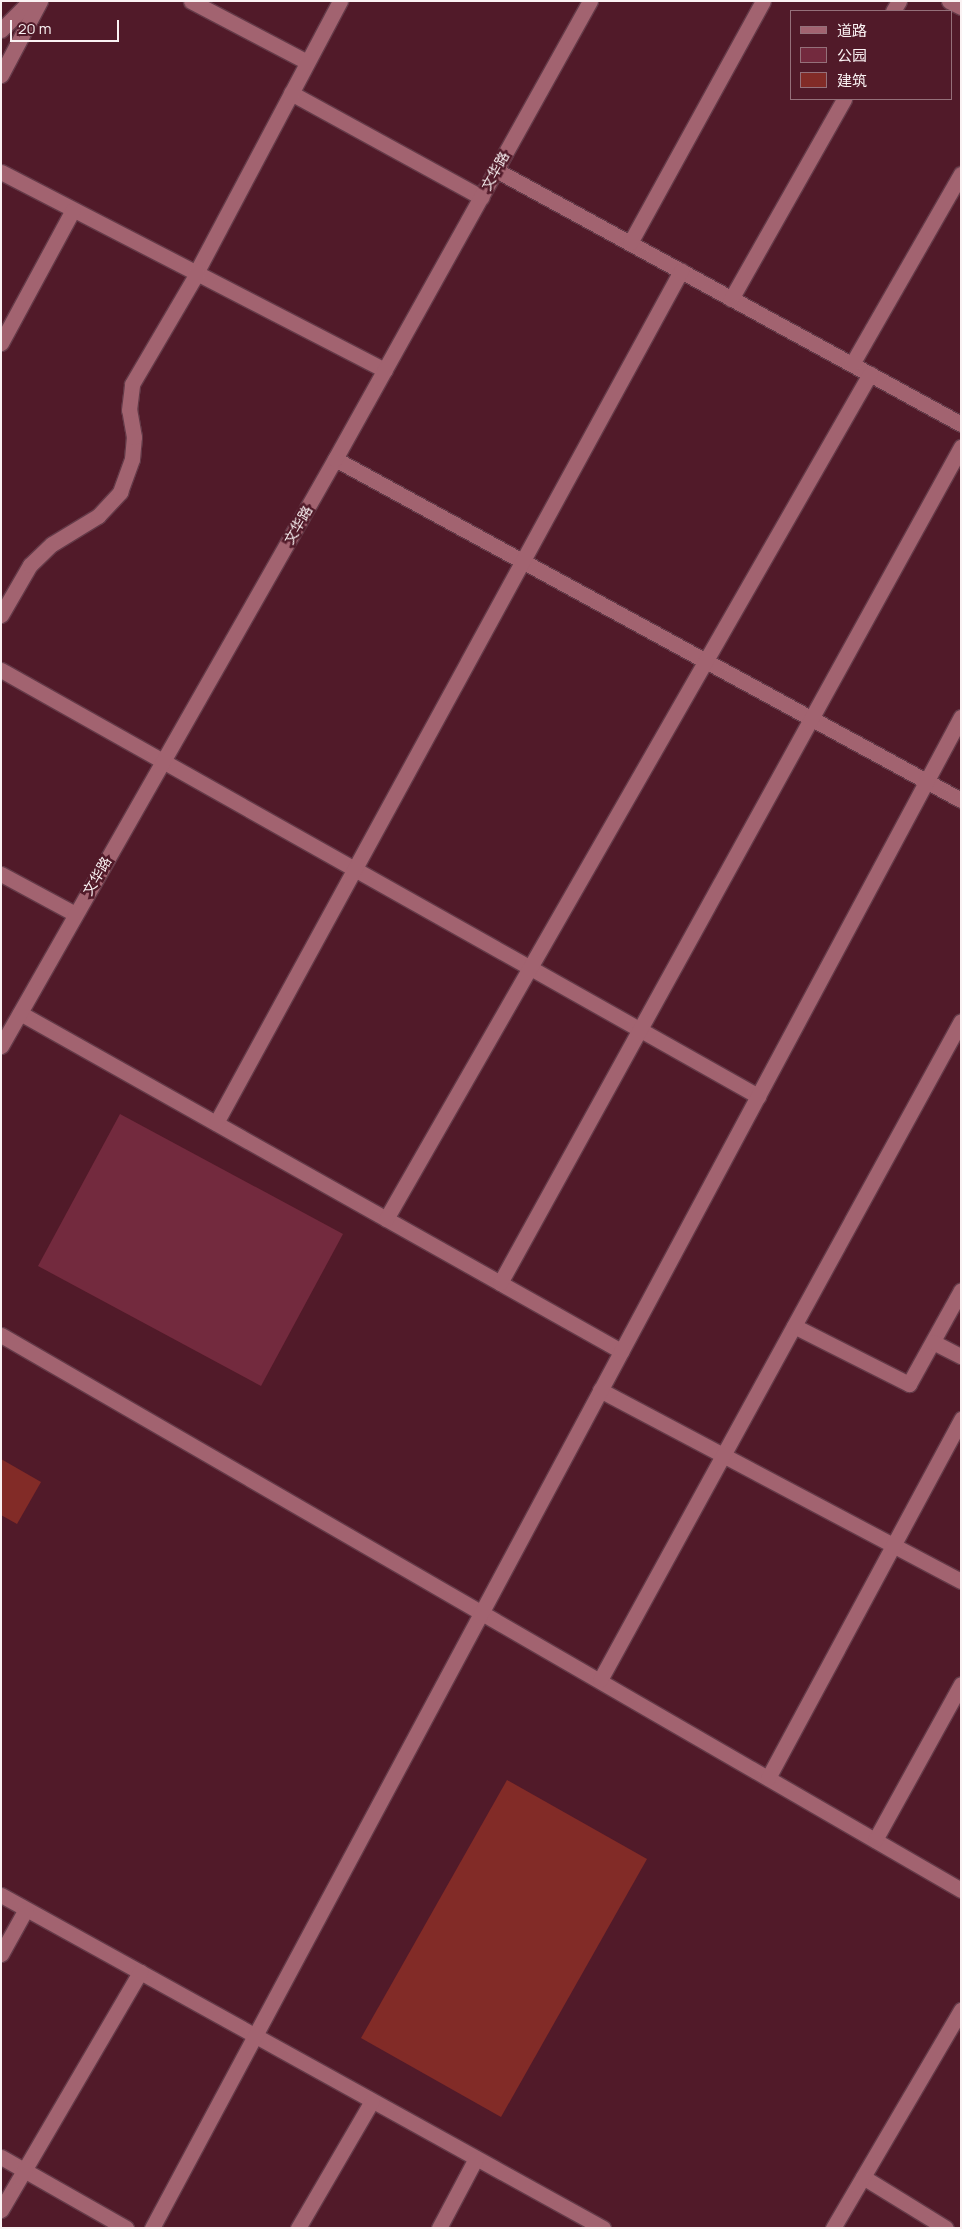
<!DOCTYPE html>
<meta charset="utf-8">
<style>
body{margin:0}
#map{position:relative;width:962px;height:2229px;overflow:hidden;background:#511a29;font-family:Manrope,"Noto Sans SC",sans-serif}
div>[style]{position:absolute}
.green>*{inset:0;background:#732a3e}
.building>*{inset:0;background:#822b27}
.roads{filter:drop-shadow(1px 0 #643a48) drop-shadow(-1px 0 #643a48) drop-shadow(0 1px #643a48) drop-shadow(0 -1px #643a48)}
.minor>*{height:15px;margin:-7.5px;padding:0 7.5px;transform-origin:7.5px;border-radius:7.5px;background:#a26370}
span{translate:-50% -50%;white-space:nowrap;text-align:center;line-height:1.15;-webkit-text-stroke:5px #511a29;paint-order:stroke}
.street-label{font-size:14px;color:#faf2f3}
.frame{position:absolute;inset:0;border:2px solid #faf2f3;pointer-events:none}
.legend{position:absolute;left:790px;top:10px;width:162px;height:90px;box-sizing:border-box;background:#511a29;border:1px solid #95707a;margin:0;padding:6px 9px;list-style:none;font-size:15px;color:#faf2f3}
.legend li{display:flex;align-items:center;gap:10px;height:25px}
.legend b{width:25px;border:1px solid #95707a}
.scale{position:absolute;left:10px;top:20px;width:109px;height:22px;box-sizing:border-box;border:2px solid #faf2f3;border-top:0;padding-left:6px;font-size:15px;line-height:18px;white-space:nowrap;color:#faf2f3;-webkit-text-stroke:4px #511a29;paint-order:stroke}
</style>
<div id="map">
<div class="green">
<i style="clip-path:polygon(120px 1114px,343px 1234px,261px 1386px,38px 1266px)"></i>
</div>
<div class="building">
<i style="clip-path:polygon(1px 1459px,41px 1482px,17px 1524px,1px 1515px)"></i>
<i style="clip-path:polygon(507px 1780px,647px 1859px,501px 2117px,361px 2038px)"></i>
</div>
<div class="roads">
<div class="minor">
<i style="left:191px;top:1px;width:131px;rotate:27.7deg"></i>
<i style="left:949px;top:1px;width:13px;rotate:27deg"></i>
<i style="left:893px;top:11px;width:12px;rotate:-59deg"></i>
<i style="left:1px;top:30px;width:41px;rotate:-45deg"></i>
<i style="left:1px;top:75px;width:84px;rotate:-62.2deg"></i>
<i style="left:291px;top:93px;width:217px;rotate:28.7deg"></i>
<i style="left:496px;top:170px;width:530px;rotate:28.64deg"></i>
<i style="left:1px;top:172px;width:432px;rotate:27.3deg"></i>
<i style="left:630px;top:243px;width:276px;rotate:-61.2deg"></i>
<i style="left:196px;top:273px;width:308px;rotate:-62.1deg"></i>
<i style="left:731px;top:299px;width:230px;rotate:-60.5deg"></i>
<i style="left:1px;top:343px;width:151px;rotate:-61.6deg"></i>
<i style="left:852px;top:364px;width:219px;rotate:-60.2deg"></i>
<i style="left:335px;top:459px;width:713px;rotate:28.58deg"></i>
<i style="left:1px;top:615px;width:58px;rotate:-59.9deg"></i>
<i style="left:30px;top:565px;width:30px;rotate:-44deg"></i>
<i style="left:52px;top:544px;width:54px;rotate:-31.3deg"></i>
<i style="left:98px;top:516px;width:33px;rotate:-47deg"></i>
<i style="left:120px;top:492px;width:35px;rotate:-70deg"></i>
<i style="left:132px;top:459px;width:22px;rotate:-85deg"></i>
<i style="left:134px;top:437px;width:27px;rotate:-100deg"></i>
<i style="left:129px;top:410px;width:26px;rotate:-83deg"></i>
<i style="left:132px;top:384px;width:129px;rotate:-59.6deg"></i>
<i style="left:1px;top:670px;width:869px;rotate:29.37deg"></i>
<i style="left:1px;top:874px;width:84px;rotate:28.4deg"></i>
<i style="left:20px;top:1013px;width:690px;rotate:29.35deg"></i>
<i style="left:1px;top:1046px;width:675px;rotate:-60.36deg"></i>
<i style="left:335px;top:459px;width:524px;rotate:-60.89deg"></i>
<i style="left:216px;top:1123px;width:971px;rotate:-61.38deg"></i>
<i style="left:386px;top:1219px;width:974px;rotate:-60.2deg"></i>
<i style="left:500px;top:1283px;width:955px;rotate:-61.13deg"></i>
<i style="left:794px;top:1326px;width:129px;rotate:26.8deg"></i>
<i style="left:909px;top:1384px;width:107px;rotate:-61deg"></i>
<i style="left:1px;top:1335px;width:1109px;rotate:30.03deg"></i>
<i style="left:933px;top:1342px;width:31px;rotate:27deg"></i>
<i style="left:600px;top:1390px;width:408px;rotate:27.9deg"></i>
<i style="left:600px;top:1680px;width:751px;rotate:-61.29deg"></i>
<i style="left:768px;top:1778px;width:408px;rotate:-61.7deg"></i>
<i style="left:875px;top:1840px;width:178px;rotate:-61.1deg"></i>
<i style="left:1px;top:1895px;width:688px;rotate:28.95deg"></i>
<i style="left:1px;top:1954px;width:51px;rotate:-60.9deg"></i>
<i style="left:1px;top:2157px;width:144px;rotate:29.6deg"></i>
<i style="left:863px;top:2177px;width:97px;rotate:31.6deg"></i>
<i style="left:1px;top:2210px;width:276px;rotate:-59.7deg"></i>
<i style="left:152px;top:2228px;width:1714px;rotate:-61.84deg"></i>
<i style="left:298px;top:2228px;width:147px;rotate:-59.8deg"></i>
<i style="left:439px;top:2228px;width:79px;rotate:-62.1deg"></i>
<i style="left:833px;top:2228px;width:253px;rotate:-59.6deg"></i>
</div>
</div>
<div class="street-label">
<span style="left:495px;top:171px;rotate:-61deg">文华路</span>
<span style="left:298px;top:525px;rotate:-60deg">文华路</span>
<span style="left:97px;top:876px;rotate:-60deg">文华路</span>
</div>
<div class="frame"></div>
<ul class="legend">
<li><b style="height:6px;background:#a26370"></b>道路</li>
<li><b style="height:14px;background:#732a3e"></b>公园</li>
<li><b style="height:14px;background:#822b27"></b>建筑</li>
</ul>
<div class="scale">20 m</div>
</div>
